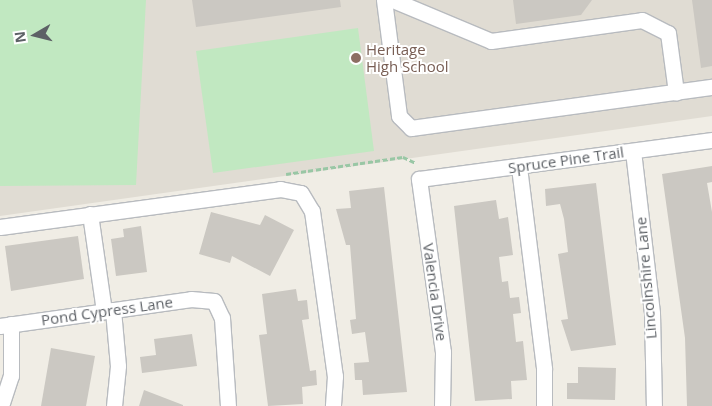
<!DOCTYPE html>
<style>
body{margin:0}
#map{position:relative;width:712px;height:406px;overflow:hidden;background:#f0ede5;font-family:"Open Sans",sans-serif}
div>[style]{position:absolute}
.education>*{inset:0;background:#e0dcd3}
.green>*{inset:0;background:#c1e8c1}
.building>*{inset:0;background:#cbc8c2}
.path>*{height:2.5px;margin-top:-1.25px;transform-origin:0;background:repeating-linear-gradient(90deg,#99c7a5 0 5px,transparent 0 7.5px)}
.roads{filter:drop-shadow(1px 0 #b8bbbf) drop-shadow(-1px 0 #b8bbbf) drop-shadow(0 1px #b8bbbf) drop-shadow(0 -1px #b8bbbf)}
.minor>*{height:15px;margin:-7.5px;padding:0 7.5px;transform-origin:7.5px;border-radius:7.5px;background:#fff}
.dots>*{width:14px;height:14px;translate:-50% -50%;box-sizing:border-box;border:2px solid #fff;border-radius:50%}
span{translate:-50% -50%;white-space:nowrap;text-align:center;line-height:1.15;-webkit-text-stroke:4px #fff;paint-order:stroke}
.education-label{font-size:15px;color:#785e54}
.left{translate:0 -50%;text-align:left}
.street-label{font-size:15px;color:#5d6166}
.north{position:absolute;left:10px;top:10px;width:50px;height:50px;-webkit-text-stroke:4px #fff;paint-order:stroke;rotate:262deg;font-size:14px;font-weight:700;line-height:20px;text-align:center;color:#5d6166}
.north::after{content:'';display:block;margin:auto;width:18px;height:22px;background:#5d6166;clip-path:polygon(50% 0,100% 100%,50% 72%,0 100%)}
</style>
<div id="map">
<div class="education">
<i style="clip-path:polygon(0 0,712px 0,712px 116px,0 216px)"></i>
</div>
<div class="green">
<i style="clip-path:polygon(0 0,146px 0,136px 185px,0 186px)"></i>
<i style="clip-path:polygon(358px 28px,374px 151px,213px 173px,196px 51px)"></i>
</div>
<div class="building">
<i style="clip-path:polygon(192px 0,340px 0,341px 7px,196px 27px)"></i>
<i style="clip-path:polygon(513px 0,592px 0,581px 15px,516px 24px)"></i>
<i style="clip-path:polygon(692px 0,712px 0,712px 66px,701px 68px)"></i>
<i style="clip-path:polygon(712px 166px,712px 182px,707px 183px,712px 212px,712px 406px,687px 406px,685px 338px,662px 174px)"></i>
<i style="clip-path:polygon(596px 183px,616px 345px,571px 351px,561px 320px,568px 319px,558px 254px,568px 252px,564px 219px,560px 204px,546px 206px,545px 189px)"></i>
<i style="clip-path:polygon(384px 187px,407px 392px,363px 395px,362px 380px,355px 380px,354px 363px,369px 362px,365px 332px,352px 334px,350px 320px,356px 319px,350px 245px,346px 245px,336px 209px,351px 208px,349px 191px)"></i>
<i style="clip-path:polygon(496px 200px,499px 219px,508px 217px,513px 255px,499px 257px,502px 282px,508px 281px,510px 298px,519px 297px,521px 313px,513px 314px,516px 342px,523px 341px,527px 380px,511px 381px,512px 399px,475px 401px,454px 206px)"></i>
<i style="clip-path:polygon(211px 212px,260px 225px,265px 215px,294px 230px,270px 276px,232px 256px,230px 263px,199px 254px)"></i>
<i style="clip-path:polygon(141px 226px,147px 272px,116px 276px,111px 239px,124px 237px,123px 229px)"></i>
<i style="clip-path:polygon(78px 236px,84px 279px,11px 291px,5px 246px)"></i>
<i style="clip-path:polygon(296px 289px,298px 301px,307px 300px,309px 319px,302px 320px,310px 371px,316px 370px,317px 385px,302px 387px,303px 404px,268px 406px,259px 335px,267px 334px,262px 294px)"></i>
<i style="clip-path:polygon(192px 334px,197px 366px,142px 373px,140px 357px,156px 355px,154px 339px)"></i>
<i style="clip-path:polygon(51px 348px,95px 356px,86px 406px,41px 406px)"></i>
<i style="clip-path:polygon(578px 367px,616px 368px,615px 400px,567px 399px,567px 383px,578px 383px)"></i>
<i style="clip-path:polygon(144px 390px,183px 405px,183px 406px,139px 406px)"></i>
</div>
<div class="path">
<i style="left:286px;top:174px;width:118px;rotate:-8.3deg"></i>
<i style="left:403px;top:157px;width:14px;rotate:25deg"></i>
</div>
<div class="roads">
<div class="minor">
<i style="left:384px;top:0;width:117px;rotate:82.6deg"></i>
<i style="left:399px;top:116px;width:17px;rotate:45deg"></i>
<i style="left:411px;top:128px;width:304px;rotate:-7.8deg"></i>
<i style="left:393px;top:0;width:106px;rotate:22.7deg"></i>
<i style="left:491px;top:41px;width:152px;rotate:-7.9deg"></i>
<i style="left:642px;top:20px;width:29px;rotate:27deg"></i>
<i style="left:668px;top:33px;width:60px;rotate:82.3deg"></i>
<i style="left:633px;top:151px;width:163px;rotate:83.3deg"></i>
<i style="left:652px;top:313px;width:93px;rotate:88.8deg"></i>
<i style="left:519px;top:167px;width:204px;rotate:82.9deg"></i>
<i style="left:544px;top:369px;width:37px;rotate:90deg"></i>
<i style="left:90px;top:214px;width:98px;rotate:81.8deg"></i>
<i style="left:0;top:227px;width:283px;rotate:-7.7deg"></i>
<i style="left:280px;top:189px;width:21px;rotate:11deg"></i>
<i style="left:301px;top:193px;width:21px;rotate:59deg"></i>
<i style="left:312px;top:211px;width:167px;rotate:82.1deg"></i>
<i style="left:335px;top:376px;width:30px;rotate:94deg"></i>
<i style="left:113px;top:310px;width:56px;rotate:84.9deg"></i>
<i style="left:118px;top:366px;width:40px;rotate:95.7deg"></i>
<i style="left:0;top:326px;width:193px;rotate:-8deg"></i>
<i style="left:191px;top:299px;width:23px;rotate:5deg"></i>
<i style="left:214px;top:301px;width:19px;rotate:65deg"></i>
<i style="left:222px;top:318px;width:88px;rotate:86.1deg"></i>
<i style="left:1px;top:406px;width:32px;rotate:-72deg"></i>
<i style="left:11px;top:376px;width:52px;rotate:-90deg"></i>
<i style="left:442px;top:406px;width:54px;rotate:-88.9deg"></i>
<i style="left:443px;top:352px;width:175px;rotate:-97.9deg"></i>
<i style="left:419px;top:179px;width:296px;rotate:-7.6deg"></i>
</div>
</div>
<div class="dots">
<i style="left:356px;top:58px;background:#8d6e63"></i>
</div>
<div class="education-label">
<span class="left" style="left:366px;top:58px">Heritage<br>High School</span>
</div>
<div class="street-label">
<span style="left:566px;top:160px;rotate:-8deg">Spruce Pine Trail</span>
<span style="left:646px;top:278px;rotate:-95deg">Lincolnshire Lane</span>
<span style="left:435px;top:292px;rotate:82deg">Valencia Drive</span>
<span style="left:107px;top:311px;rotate:-8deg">Pond Cypress Lane</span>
</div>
<div class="north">N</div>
</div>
